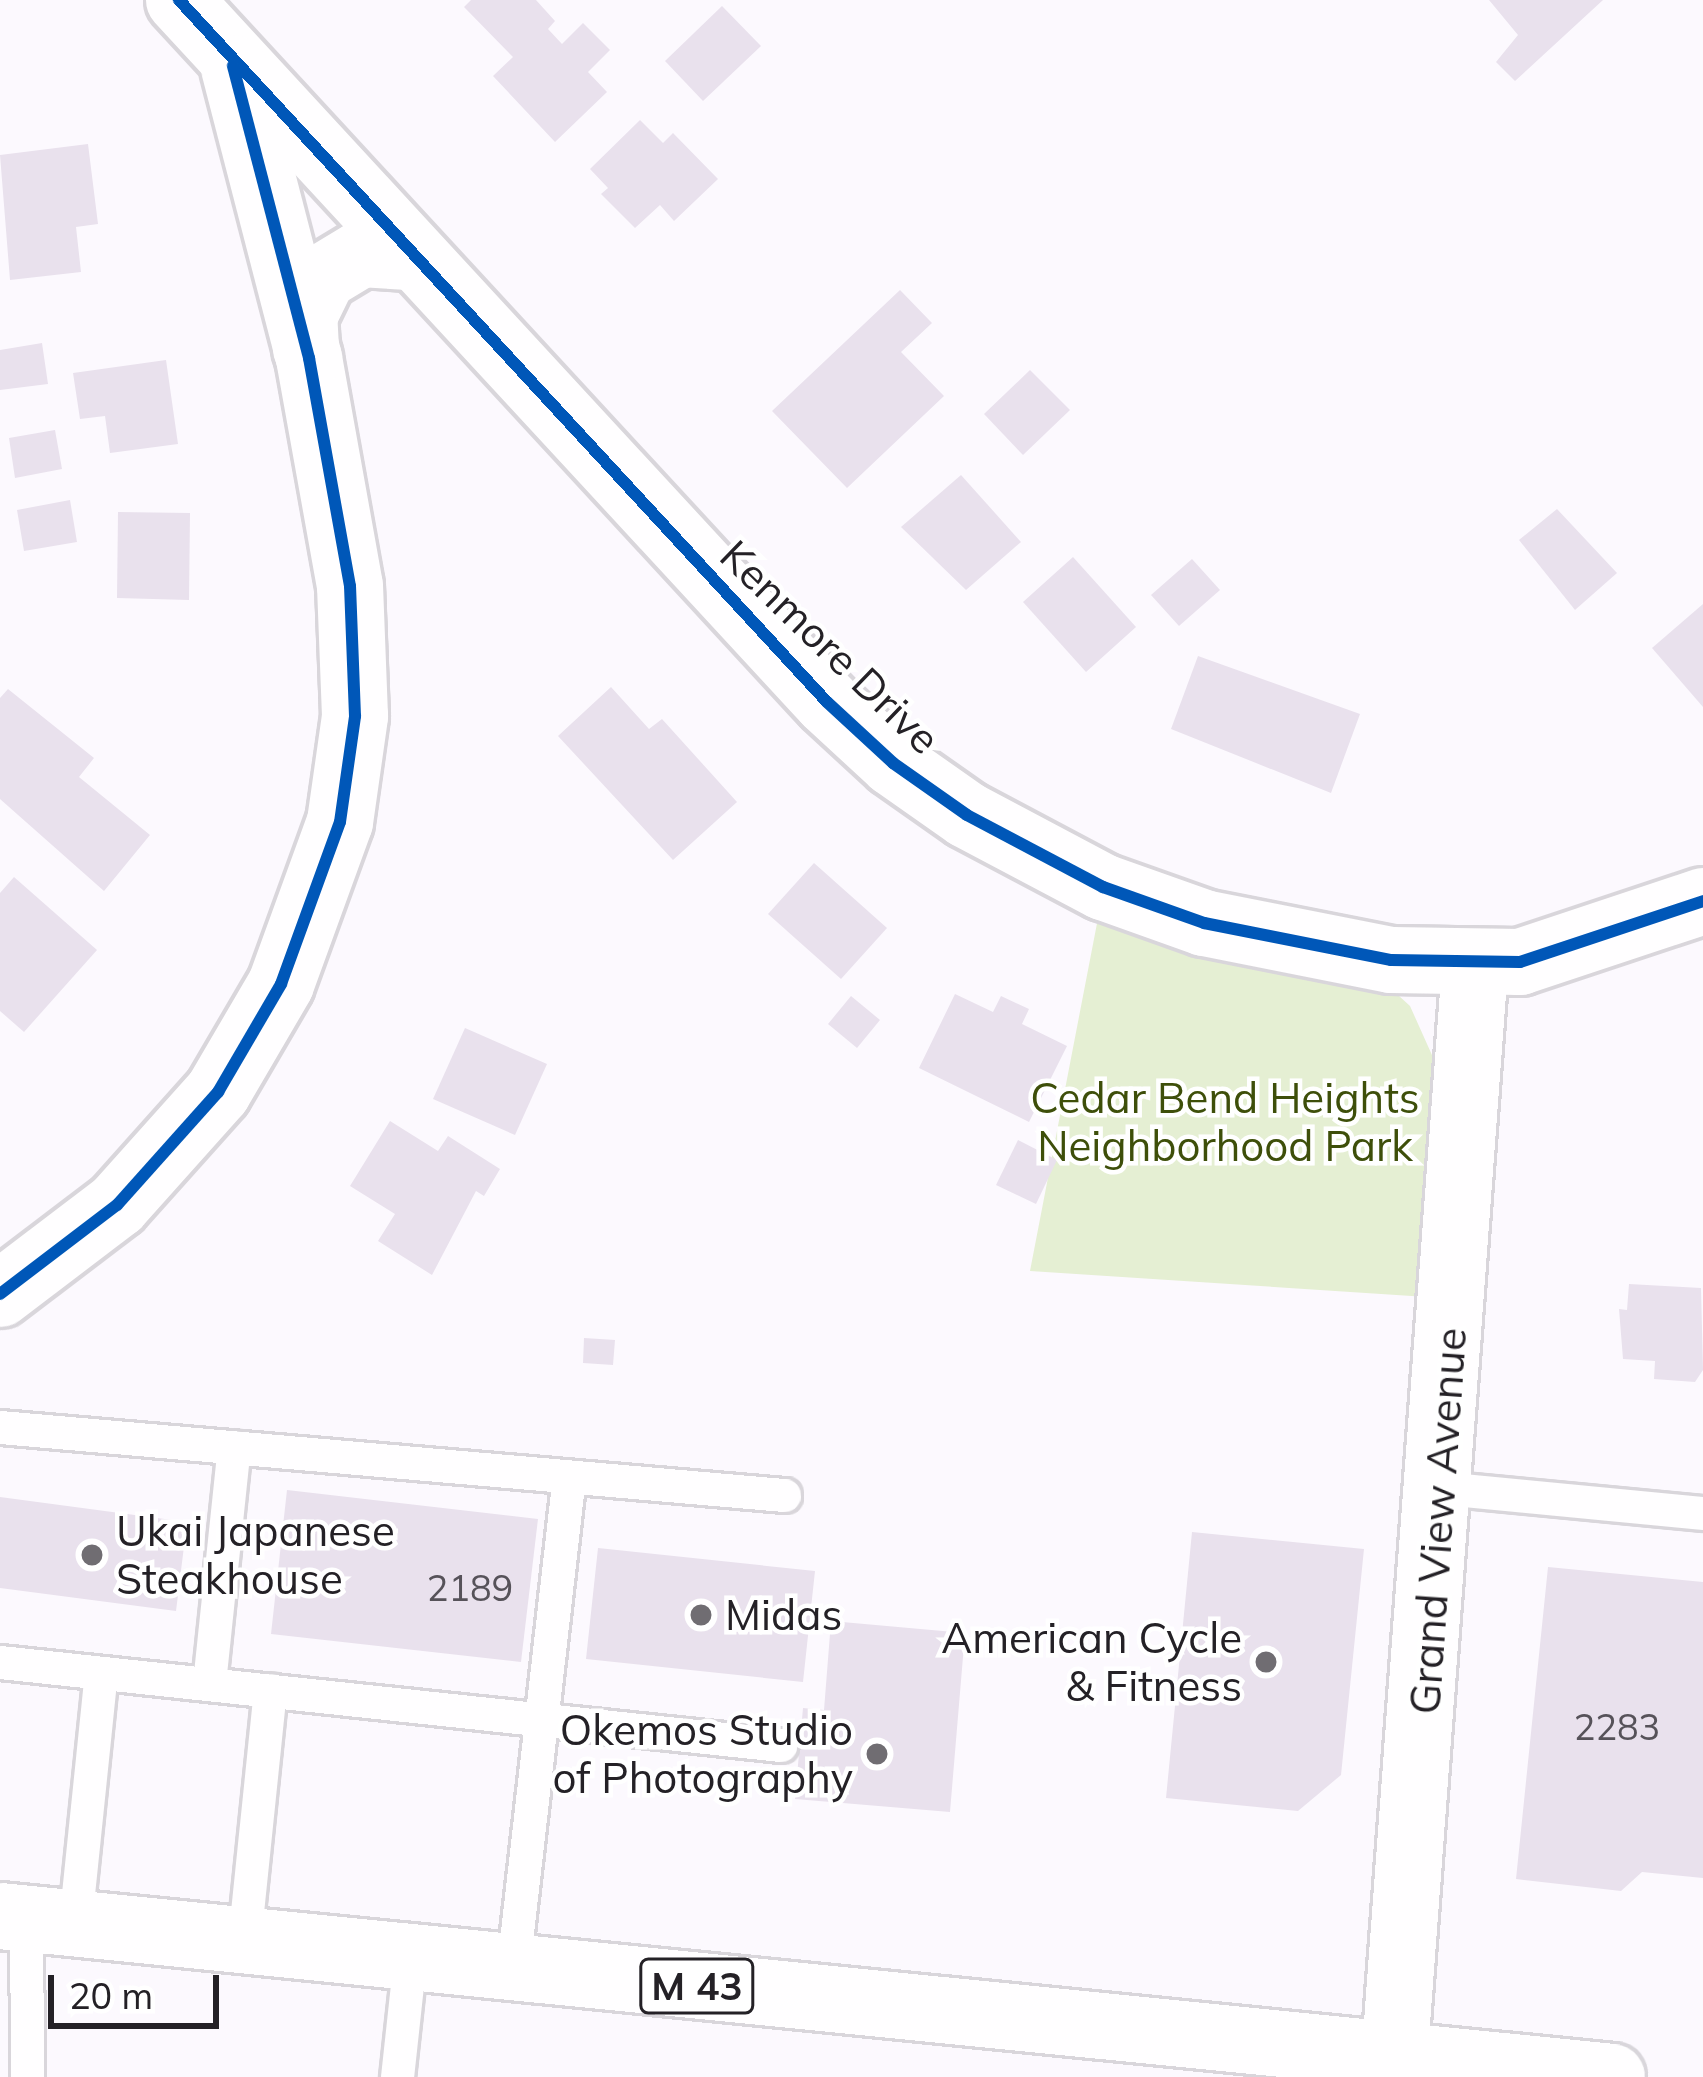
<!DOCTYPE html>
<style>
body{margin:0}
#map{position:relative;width:1703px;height:2077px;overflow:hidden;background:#fcf9fe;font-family:Mulish,sans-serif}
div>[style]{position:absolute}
.green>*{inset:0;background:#e5efd3}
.building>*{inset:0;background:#e9e1ed}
.roads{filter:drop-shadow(3px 0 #d9d6db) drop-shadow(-3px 0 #d9d6db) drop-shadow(0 3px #d9d6db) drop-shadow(0 -3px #d9d6db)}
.lane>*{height:33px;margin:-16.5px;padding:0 16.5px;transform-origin:16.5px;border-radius:16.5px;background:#fffeff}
.street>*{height:66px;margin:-33px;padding:0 33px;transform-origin:33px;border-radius:33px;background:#fffeff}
.primary>*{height:66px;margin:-33px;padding:0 33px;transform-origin:33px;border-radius:33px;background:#fffeff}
.cycleway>*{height:12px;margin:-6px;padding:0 6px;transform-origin:6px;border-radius:6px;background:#0057b8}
.dots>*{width:33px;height:33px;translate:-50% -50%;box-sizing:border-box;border:6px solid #fff;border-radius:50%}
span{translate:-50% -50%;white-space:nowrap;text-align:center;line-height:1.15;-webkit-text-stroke:9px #fff;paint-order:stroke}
.number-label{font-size:36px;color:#565259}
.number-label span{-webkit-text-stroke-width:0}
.shield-label span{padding:3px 9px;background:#fff;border:3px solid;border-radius:9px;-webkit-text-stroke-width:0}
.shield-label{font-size:39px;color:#242126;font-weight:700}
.street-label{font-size:42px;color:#242126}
.park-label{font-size:42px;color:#3e4f0a}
.poi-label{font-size:42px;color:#242126}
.left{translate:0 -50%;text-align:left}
.right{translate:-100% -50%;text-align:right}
.scale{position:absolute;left:48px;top:1975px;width:171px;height:54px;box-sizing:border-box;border:6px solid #242126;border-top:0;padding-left:15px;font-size:36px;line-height:42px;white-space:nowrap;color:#242126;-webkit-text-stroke:9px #fff;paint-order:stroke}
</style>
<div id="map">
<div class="green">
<i style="clip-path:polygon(1099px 913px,1305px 978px,1398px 995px,1410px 1006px,1436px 1064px,1427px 1297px,1030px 1271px)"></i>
</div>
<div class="building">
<i style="clip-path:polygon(471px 0,536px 0,555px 21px,548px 29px,562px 44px,583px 23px,610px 50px,588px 72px,607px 92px,555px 142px,493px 76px,513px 57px,464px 7px)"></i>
<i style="clip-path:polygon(1489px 0,1603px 0,1515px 81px,1496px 62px,1518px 35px)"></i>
<i style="clip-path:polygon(722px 6px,761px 46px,703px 101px,665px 61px)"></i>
<i style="clip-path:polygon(640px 120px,663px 143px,673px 133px,718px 179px,674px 221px,660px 205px,635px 228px,601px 194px,608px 188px,590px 169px)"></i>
<i style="clip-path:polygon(88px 144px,98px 224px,76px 227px,81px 272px,10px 280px,0 155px)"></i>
<i style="clip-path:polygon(900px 290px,932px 323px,901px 352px,944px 396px,847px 488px,772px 411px)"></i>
<i style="clip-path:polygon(42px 343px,48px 384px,0 390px,0 350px)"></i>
<i style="clip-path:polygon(166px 360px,178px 444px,110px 453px,105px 416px,80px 419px,73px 373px)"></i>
<i style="clip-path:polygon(1030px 370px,1070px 410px,1023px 455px,984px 414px)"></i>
<i style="clip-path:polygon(55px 430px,62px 469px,15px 478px,9px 438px)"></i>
<i style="clip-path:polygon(961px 475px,1021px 542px,966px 590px,901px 527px)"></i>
<i style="clip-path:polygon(70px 500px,77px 542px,24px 551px,17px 510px)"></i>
<i style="clip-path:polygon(1557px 509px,1617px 573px,1575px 610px,1519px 540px)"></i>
<i style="clip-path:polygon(118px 512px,190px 513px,189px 600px,117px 598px)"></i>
<i style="clip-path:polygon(1073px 557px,1136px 627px,1086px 672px,1023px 602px)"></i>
<i style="clip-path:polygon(1192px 559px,1220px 590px,1179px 626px,1151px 595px)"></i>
<i style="clip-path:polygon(1703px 604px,1703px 707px,1652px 648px)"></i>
<i style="clip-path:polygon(1198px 656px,1360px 714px,1331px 793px,1171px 729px)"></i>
<i style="clip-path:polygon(611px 687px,649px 729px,662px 719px,737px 802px,673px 860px,558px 736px)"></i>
<i style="clip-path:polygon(8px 689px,94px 758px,79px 777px,150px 835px,104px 891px,0 799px,0 698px)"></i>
<i style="clip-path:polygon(814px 863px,887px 928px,841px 979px,768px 914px)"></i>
<i style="clip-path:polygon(14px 877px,97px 950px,24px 1032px,0 1011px,0 893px)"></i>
<i style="clip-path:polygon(955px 994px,993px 1012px,1001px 996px,1029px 1009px,1022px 1024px,1067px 1046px,1029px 1122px,919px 1068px)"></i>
<i style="clip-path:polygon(851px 996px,880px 1020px,857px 1048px,828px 1024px)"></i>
<i style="clip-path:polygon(465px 1028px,547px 1064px,515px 1135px,433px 1099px)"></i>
<i style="clip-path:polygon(390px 1121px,438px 1151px,448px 1136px,500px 1169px,484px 1196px,476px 1191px,432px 1275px,378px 1241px,395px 1214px,350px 1186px)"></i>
<i style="clip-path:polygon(1018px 1140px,1057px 1160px,1036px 1204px,996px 1185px)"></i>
<i style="clip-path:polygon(1629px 1284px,1701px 1288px,1703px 1370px,1695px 1382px,1654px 1379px,1655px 1361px,1623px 1359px,1619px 1309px,1627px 1310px)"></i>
<i style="clip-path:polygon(584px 1338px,615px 1340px,613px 1365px,583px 1363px)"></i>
<i style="clip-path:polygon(287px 1490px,538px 1519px,521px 1662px,271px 1634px)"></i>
<i style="clip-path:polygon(0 1497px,187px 1522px,176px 1611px,0 1588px)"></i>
<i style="clip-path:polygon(1192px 1532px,1364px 1549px,1341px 1775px,1298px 1811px,1166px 1798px)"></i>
<i style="clip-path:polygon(598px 1548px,815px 1571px,803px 1682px,586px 1659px)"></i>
<i style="clip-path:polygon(1548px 1567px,1703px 1582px,1703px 1878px,1642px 1872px,1621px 1891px,1516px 1879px)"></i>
<i style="clip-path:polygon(831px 1621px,965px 1633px,950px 1812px,795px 1799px,803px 1708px,824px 1710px)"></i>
</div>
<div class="roads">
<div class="lane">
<i style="left:0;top:1427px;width:787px;rotate:4.96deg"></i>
<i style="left:1442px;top:1488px;width:262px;rotate:5.5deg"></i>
<i style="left:0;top:1662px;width:785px;rotate:6.07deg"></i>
<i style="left:209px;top:1683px;width:237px;rotate:-84deg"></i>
<i style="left:26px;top:1919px;width:158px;rotate:89.6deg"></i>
<i style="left:75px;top:1923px;width:251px;rotate:-84.1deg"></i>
<i style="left:244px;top:1941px;width:252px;rotate:-84.1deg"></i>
<i style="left:513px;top:1967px;width:493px;rotate:-83.5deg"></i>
<i style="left:397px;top:2077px;width:121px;rotate:-83.8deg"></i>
</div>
<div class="street">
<i style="left:179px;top:0;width:955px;rotate:47.29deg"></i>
<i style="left:827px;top:702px;width:90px;rotate:42.7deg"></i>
<i style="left:893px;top:763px;width:90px;rotate:35.1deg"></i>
<i style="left:967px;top:815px;width:154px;rotate:27.9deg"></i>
<i style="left:1103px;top:887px;width:107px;rotate:19.6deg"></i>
<i style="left:1204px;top:923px;width:191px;rotate:11.2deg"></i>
<i style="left:1391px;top:960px;width:129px;rotate:0.9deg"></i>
<i style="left:1520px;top:962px;width:193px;rotate:-18.4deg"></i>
<i style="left:306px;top:349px;width:33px;rotate:-93deg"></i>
<i style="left:304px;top:316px;width:43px;rotate:-64deg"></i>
<i style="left:323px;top:277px;width:44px;rotate:-31.2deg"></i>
<i style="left:361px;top:254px;width:48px;rotate:3.6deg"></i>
<i style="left:0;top:1294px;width:147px;rotate:-37.3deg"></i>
<i style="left:117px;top:1205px;width:152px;rotate:-48.2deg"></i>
<i style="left:218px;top:1092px;width:125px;rotate:-59.7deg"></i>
<i style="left:281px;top:984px;width:172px;rotate:-70deg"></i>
<i style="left:340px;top:822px;width:107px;rotate:-81.9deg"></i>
<i style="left:355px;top:716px;width:130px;rotate:-92.2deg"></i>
<i style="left:350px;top:586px;width:232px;rotate:-100.2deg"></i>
<i style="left:309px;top:358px;width:299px;rotate:-104.5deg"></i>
<i style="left:1393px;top:2077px;width:1115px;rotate:-85.78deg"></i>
</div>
<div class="primary">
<i style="left:0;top:1916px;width:1620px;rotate:5.7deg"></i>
</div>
</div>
<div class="cycleway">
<i style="left:179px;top:0;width:955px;rotate:47.29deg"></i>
<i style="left:827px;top:702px;width:90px;rotate:42.7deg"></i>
<i style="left:893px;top:763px;width:90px;rotate:35.1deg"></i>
<i style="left:967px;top:815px;width:154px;rotate:27.9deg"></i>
<i style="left:1103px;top:887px;width:107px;rotate:19.6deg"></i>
<i style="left:1204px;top:923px;width:191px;rotate:11.2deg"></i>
<i style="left:1391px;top:960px;width:129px;rotate:0.9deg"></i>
<i style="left:1520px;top:962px;width:193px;rotate:-18.4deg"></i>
<i style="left:0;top:1294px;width:147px;rotate:-37.3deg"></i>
<i style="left:117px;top:1205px;width:152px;rotate:-48.2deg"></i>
<i style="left:218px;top:1092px;width:125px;rotate:-59.7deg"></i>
<i style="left:281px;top:984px;width:172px;rotate:-70deg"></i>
<i style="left:340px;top:822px;width:107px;rotate:-81.9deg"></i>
<i style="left:355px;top:716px;width:130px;rotate:-92.2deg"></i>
<i style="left:350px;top:586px;width:232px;rotate:-100.2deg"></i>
<i style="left:309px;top:358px;width:302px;rotate:-104.6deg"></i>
</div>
<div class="dots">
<i style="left:92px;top:1555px;background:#706d72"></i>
<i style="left:701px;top:1615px;background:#706d72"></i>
<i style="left:1266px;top:1662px;background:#706d72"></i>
<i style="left:877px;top:1754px;background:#706d72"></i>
</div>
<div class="number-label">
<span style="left:470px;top:1588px">2189</span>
<span style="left:1617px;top:1727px">2283</span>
</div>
<div class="shield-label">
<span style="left:697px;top:1986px">M 43</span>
</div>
<div class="street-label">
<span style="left:830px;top:647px;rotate:44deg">Kenmore Drive</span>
<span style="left:1438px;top:1521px;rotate:-86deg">Grand View Avenue</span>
</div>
<div class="park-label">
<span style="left:1225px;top:1122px">Cedar Bend Heights<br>Neighborhood Park</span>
</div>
<div class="poi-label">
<span class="left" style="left:116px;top:1555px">Ukai Japanese<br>Steakhouse</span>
<span class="left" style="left:725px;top:1615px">Midas</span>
<span class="right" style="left:1242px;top:1662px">American Cycle<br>&amp; Fitness</span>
<span class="right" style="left:853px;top:1754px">Okemos Studio<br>of Photography</span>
</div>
<div class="scale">20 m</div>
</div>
